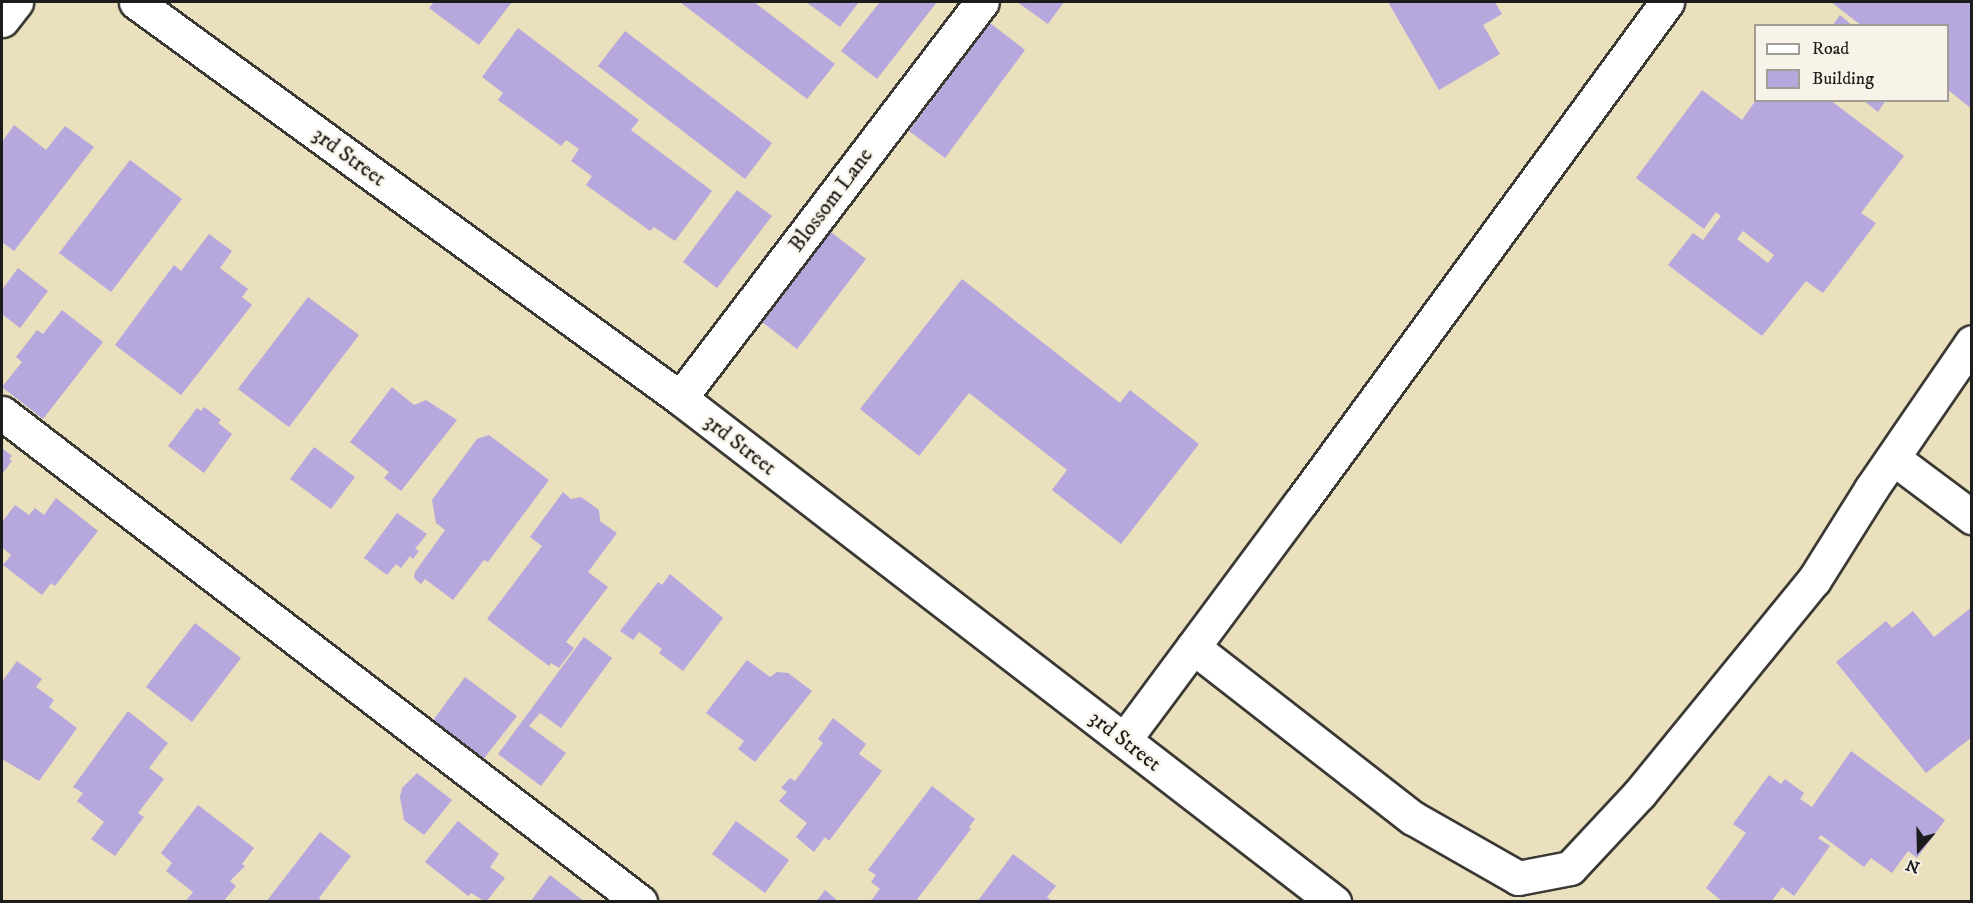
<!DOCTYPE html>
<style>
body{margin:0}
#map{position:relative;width:1973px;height:903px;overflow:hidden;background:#eae0bd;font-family:"IM FELL DW Pica",serif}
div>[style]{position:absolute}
.building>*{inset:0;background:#b6a7dc}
.roads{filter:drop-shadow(2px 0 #3b3934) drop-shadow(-2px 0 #3b3934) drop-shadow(0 2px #3b3934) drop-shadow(0 -2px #3b3934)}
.minor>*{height:33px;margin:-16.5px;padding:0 16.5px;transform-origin:16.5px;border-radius:16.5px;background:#fff}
span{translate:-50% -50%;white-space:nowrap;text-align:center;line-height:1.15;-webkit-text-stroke:4.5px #f7f3e8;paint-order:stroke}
.street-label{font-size:22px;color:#1c1c1c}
.frame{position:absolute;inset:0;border:3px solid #1c1c1c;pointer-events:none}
.legend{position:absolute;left:1754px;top:24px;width:195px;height:78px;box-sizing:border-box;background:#f7f3e8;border:2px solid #9f9d96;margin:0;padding:8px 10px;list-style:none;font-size:18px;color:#1c1c1c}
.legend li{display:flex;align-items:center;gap:12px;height:30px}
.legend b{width:30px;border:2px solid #9f9d96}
.north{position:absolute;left:1889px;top:819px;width:60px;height:60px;-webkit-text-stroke:4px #f7f3e8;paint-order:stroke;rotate:200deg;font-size:16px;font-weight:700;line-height:24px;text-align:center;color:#1c1c1c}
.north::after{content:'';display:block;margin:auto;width:21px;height:27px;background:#1c1c1c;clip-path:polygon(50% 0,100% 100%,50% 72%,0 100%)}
</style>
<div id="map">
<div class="building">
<i style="clip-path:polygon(434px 2px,512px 2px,479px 45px,429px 8px)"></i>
<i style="clip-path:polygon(680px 2px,754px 2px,835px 64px,807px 99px)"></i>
<i style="clip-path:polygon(806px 2px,859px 2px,840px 27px)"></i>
<i style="clip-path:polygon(880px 2px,937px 2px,877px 79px,841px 51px)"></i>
<i style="clip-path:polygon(1017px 2px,1064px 2px,1048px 24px)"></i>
<i style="clip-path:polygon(1388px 2px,1495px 2px,1502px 14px,1483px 25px,1500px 54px,1439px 90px)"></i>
<i style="clip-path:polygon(1831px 2px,1972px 2px,1972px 109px,1948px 90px,1948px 26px,1862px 26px)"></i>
<i style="clip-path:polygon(1840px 15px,1853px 26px,1832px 26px)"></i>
<i style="clip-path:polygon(990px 23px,1025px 50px,945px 158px,909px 131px)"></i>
<i style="clip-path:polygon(518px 28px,639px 120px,631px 130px,712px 191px,675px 241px,654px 227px,650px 231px,586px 185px,592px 176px,571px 161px,579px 149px,566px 140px,561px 146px,498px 100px,503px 93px,482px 77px)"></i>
<i style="clip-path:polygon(625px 31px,772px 143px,745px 179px,598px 66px)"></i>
<i style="clip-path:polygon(evenodd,1702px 90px,1742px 120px,1756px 100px,1830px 100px,1904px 156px,1861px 213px,1876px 223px,1823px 293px,1806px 281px,1762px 336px,1668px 265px,1693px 233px,1703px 240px,1721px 216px,1716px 212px,1704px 229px,1636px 178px,1702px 90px,1743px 231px,1774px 255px,1768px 263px,1737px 239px,1743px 231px)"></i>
<i style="clip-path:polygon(1863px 100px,1886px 100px,1878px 112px)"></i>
<i style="clip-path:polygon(14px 125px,46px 150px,65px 126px,94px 147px,14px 251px,2px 242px,2px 142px)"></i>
<i style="clip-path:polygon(130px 160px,182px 199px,111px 292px,59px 253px)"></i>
<i style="clip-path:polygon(737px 190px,772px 216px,717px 288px,683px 262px)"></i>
<i style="clip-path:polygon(831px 232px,866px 259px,797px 349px,762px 322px)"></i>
<i style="clip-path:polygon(209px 234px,232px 251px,220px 268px,248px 289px,242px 297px,252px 305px,181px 395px,115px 345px,174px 265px,181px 271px)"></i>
<i style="clip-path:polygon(18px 268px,48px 291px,20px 328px,2px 314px,2px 290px)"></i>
<i style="clip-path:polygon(962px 279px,1120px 403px,1130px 390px,1199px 444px,1121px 544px,1052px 490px,1067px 470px,969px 393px,919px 456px,860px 409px)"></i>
<i style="clip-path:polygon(308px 297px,359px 335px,289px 427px,238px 389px)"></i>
<i style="clip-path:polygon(62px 310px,103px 342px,43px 419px,2px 387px,22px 362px,16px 357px,37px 330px,43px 334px)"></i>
<i style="clip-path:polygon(392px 387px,414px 405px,426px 400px,457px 420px,401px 491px,384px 478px,389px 472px,350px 442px)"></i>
<i style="clip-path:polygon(204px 407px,221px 420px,218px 423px,232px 434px,204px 473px,168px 446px,197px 408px,201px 411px)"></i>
<i style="clip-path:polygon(489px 435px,549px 480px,488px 562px,484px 560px,453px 600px,425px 579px,421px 584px,414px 578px,415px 572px,445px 530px,436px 523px,432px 500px,477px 439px)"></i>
<i style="clip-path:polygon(314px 447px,355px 477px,331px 509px,290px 479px)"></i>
<i style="clip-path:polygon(2px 448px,12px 456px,9px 459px,12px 461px,2px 474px)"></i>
<i style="clip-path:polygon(563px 492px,571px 499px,581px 497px,599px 510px,600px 521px,617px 533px,588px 572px,608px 587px,566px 642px,574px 648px,559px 668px,551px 663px,549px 666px,487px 619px,542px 546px,530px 537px)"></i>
<i style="clip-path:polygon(56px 498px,98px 531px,55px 586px,51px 583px,42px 595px,3px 565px,11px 555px,2px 547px,2px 522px,15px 505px,29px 515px,35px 508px,44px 515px)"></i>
<i style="clip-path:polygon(397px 513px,427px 534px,415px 549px,419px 551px,413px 559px,410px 556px,401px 568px,396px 564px,387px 575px,364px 558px)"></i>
<i style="clip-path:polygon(670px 574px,723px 618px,683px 671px,659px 653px,662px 649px,639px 632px,633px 640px,620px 631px,658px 582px,662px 585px)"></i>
<i style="clip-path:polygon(1972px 607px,1972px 737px,1926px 773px,1836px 662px,1886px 621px,1892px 628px,1913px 611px,1934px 637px)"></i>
<i style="clip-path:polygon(195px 623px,241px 658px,192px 722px,146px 687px)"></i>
<i style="clip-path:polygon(584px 637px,612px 658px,561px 728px,540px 713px,529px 726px,566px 753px,541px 786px,498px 754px)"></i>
<i style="clip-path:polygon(747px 660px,770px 677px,777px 672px,788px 673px,812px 691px,755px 762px,738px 749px,744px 741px,706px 713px)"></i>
<i style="clip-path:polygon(17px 661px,42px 679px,36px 687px,54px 700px,49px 707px,77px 728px,39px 781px,2px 759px,2px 682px)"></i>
<i style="clip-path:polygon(465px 677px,517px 716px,482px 761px,431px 723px)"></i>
<i style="clip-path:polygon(128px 711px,168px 743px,149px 768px,164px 779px,138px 813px,144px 817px,115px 856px,91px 839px,104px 822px,77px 801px,83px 793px,73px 787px)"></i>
<i style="clip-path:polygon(833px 718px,866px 744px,859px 754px,882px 771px,829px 841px,825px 837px,814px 852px,796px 837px,807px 823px,779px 801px,787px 792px,781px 788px,790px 778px,795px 781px,823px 743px,818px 739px)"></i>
<i style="clip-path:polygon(1851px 751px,1945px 820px,1917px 858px,1908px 851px,1892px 873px,1871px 858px,1864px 867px,1821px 835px,1818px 838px,1830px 846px,1794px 896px,1782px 887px,1771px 902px,1723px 902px,1706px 888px,1746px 833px,1733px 824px,1769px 775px,1781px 784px,1785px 779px,1804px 793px,1800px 799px,1812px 807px)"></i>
<i style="clip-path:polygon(417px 773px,452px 800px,424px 835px,404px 820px,400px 797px,402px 788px)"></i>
<i style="clip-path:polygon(932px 786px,975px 819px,969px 827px,971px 829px,915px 902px,870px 902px,880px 889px,871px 882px,876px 875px,868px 870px)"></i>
<i style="clip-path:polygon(198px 805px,254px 848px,242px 864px,245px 866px,230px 881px,236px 886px,223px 902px,185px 902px,193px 892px,166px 871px,172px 863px,161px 853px)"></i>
<i style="clip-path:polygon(458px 821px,499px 854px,490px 867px,505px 878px,486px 902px,471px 893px,468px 896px,425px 862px)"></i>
<i style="clip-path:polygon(736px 821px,789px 860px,765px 893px,712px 854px)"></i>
<i style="clip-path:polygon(320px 832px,351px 856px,319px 898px,323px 902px,266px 902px)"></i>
<i style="clip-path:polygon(1013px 854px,1056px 886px,1047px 897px,1053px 902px,977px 902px)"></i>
<i style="clip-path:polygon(550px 875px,585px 902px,530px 902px)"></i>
<i style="clip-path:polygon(825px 890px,839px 902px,816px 902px)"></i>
</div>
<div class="roads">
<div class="minor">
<i style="left:136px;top:2px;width:673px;rotate:36.05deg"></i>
<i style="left:680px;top:398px;width:826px;rotate:37.62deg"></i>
<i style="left:2px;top:20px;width:23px;rotate:-52deg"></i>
<i style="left:680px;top:398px;width:498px;rotate:-52.7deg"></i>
<i style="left:2px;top:413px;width:804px;rotate:37.47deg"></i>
<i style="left:1893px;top:458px;width:99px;rotate:36.8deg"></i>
<i style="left:1193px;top:647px;width:279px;rotate:37.9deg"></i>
<i style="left:1413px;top:818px;width:121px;rotate:29.7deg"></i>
<i style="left:1518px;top:878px;width:53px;rotate:-10.9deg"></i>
<i style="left:1570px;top:868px;width:103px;rotate:-47deg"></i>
<i style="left:1640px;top:793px;width:275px;rotate:-50.8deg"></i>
<i style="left:1814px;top:580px;width:107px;rotate:-57.9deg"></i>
<i style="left:1871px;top:489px;width:178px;rotate:-55.5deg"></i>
<i style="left:1124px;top:740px;width:297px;rotate:-53.4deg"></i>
<i style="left:1301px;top:502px;width:620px;rotate:-53.8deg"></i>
</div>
</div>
<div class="street-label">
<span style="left:349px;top:157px;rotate:36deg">3rd Street</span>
<span style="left:831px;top:200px;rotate:-53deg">Blossom Lane</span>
<span style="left:740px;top:445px;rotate:38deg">3rd Street</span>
<span style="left:1125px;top:741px;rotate:38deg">3rd Street</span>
</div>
<div class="frame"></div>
<ul class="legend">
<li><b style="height:8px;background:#fff"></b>Road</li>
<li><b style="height:16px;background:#b6a7dc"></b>Building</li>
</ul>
<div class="north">N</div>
</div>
